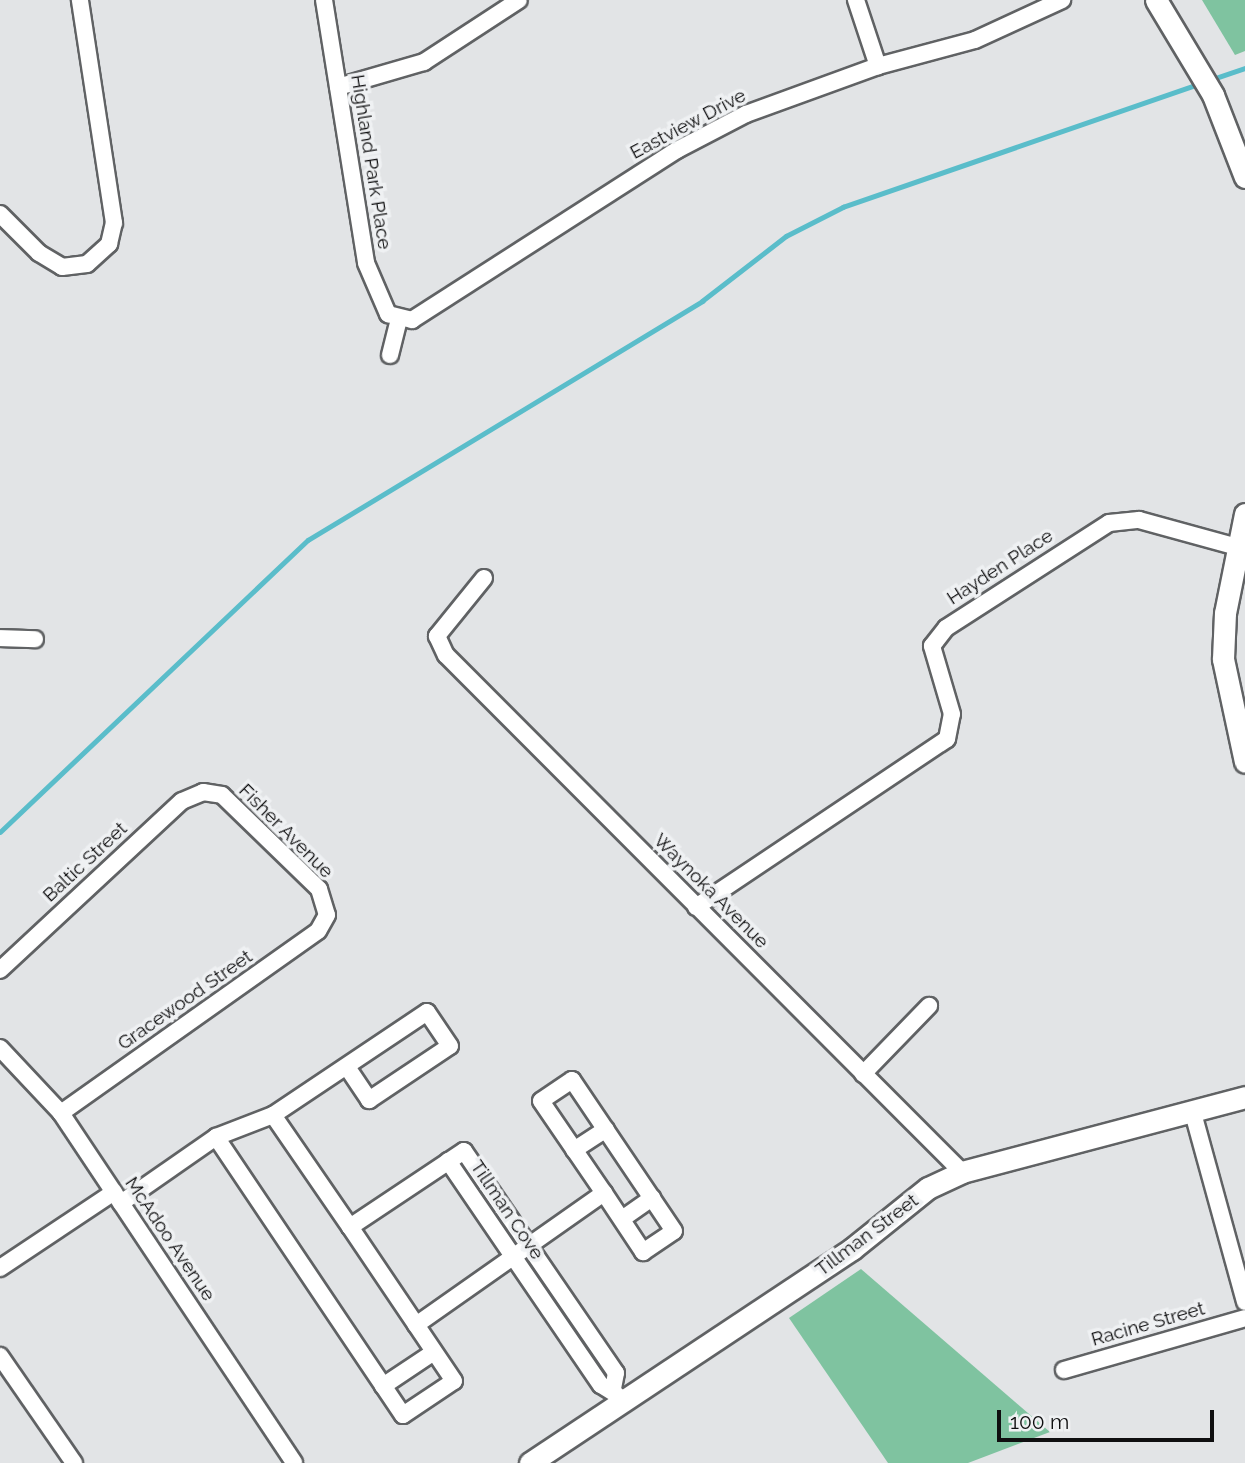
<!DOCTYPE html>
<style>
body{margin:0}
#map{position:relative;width:1245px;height:1463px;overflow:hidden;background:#e2e4e6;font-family:Raleway,sans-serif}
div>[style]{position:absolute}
.green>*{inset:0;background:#7fc3a0}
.stream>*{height:4.5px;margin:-2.25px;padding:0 2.25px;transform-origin:2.25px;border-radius:2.25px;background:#5abdca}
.roads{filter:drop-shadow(2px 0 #606264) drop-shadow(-2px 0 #606264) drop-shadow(0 2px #606264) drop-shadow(0 -2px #606264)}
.street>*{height:16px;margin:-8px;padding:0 8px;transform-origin:8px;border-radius:8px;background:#fff}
.secondary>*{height:21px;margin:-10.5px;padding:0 10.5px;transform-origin:10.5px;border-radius:10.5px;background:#fff}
span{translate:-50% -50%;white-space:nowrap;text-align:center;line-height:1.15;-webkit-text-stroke:7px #eff1f3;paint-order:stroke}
.street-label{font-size:19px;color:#0f0f10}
.scale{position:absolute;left:997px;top:1410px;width:217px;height:32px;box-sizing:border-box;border:4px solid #0f0f10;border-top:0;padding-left:9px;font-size:21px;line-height:24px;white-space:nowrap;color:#0f0f10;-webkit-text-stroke:5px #eff1f3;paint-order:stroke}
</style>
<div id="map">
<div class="green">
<i style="clip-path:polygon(1202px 0,1245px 0,1245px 51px,1235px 55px)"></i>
<i style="clip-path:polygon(861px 1269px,1050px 1432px,968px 1463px,888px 1463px,789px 1318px)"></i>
</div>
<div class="stream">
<i style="left:1213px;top:79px;width:34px;rotate:-19deg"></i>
<i style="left:0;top:832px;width:424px;rotate:-43.5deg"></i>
<i style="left:308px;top:540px;width:461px;rotate:-31.2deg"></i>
<i style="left:702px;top:301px;width:106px;rotate:-37.7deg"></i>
<i style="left:786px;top:236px;width:64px;rotate:-27deg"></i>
<i style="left:843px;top:207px;width:376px;rotate:-19.1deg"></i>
</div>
<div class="roads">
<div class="street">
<i style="left:324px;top:0;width:266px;rotate:80.9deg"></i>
<i style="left:366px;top:263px;width:56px;rotate:66.7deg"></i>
<i style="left:388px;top:314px;width:25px;rotate:14deg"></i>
<i style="left:412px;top:320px;width:315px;rotate:-32.7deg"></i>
<i style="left:677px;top:150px;width:78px;rotate:-27.6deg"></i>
<i style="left:746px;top:114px;width:140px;rotate:-20deg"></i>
<i style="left:878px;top:66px;width:100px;rotate:-15deg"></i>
<i style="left:975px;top:40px;width:96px;rotate:-24.7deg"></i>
<i style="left:856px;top:0;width:70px;rotate:71.6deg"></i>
<i style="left:338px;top:87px;width:90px;rotate:-16.2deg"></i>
<i style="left:424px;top:62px;width:113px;rotate:-33.1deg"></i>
<i style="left:0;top:214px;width:55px;rotate:45deg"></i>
<i style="left:39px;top:253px;width:27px;rotate:31deg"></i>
<i style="left:62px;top:267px;width:25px;rotate:-7deg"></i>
<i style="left:87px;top:264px;width:30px;rotate:-42deg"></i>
<i style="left:109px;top:244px;width:22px;rotate:-77deg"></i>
<i style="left:114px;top:223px;width:226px;rotate:-98.7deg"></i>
<i style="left:390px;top:355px;width:37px;rotate:-76deg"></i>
<i style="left:484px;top:578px;width:75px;rotate:129deg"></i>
<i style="left:437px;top:636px;width:21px;rotate:65deg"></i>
<i style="left:446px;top:655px;width:730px;rotate:45.06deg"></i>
<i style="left:0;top:638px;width:35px;rotate:2deg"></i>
<i style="left:696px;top:907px;width:302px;rotate:-33.8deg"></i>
<i style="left:947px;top:739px;width:25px;rotate:-79deg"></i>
<i style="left:952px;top:714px;width:71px;rotate:-106.4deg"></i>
<i style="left:932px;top:646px;width:23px;rotate:-52deg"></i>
<i style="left:946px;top:628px;width:194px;rotate:-32.8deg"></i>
<i style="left:1109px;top:523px;width:30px;rotate:-6deg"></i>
<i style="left:1139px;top:520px;width:102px;rotate:15.4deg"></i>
<i style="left:0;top:970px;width:248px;rotate:-42.9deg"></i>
<i style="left:182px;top:801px;width:23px;rotate:-23deg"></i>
<i style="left:203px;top:792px;width:19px;rotate:9deg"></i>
<i style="left:222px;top:795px;width:135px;rotate:44.1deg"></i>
<i style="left:319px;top:889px;width:27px;rotate:73deg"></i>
<i style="left:327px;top:915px;width:18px;rotate:119deg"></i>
<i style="left:318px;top:931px;width:315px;rotate:144.7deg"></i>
<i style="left:0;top:1048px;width:89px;rotate:46.8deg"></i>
<i style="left:61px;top:1113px;width:420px;rotate:56.3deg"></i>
<i style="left:347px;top:1067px;width:40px;rotate:56deg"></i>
<i style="left:369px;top:1100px;width:97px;rotate:-33.7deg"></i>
<i style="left:450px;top:1046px;width:41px;rotate:-124.1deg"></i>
<i style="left:427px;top:1012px;width:185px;rotate:146.2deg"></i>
<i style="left:273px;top:1115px;width:61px;rotate:158.9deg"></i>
<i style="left:216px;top:1137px;width:335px;rotate:56.1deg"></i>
<i style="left:403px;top:1415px;width:61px;rotate:-33.7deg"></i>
<i style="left:454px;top:1381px;width:186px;rotate:-124deg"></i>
<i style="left:350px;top:1227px;width:137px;rotate:-33.7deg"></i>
<i style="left:464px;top:1151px;width:269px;rotate:55.6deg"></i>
<i style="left:616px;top:1373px;width:16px;rotate:101deg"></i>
<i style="left:863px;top:1074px;width:95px;rotate:-45.9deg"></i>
<i style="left:1193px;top:1113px;width:196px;rotate:74.6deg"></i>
<i style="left:273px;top:1115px;width:136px;rotate:55.5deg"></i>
<i style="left:574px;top:1150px;width:38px;rotate:-33deg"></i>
<i style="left:448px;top:1161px;width:271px;rotate:55.7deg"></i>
<i style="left:601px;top:1385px;width:19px;rotate:32deg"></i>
<i style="left:121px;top:1203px;width:116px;rotate:-34.8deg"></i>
<i style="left:622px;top:1219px;width:37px;rotate:-35deg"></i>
<i style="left:0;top:1268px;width:137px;rotate:-33.7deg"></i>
<i style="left:416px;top:1325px;width:230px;rotate:-35.1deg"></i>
<i style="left:604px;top:1193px;width:71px;rotate:56.5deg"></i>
<i style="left:643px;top:1252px;width:37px;rotate:-34deg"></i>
<i style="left:674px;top:1231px;width:182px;rotate:-124deg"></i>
<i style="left:572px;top:1080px;width:37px;rotate:146deg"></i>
<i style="left:541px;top:1101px;width:112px;rotate:55.6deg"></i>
<i style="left:0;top:1356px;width:130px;rotate:55.3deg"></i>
<i style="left:1064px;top:1370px;width:188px;rotate:-16deg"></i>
<i style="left:383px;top:1386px;width:61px;rotate:-33.7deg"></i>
</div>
<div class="secondary">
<i style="left:1156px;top:0;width:111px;rotate:59deg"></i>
<i style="left:1213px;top:95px;width:88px;rotate:68.7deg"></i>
<i style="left:1245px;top:514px;width:101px;rotate:101.4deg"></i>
<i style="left:1225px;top:613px;width:46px;rotate:92.5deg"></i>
<i style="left:1223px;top:659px;width:105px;rotate:77.9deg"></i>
<i style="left:530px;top:1463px;width:387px;rotate:-33.6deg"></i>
<i style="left:852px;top:1249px;width:97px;rotate:-38.8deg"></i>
<i style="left:928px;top:1188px;width:38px;rotate:-25deg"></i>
<i style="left:962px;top:1172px;width:293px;rotate:-14.8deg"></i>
</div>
</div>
<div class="street-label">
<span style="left:688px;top:124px;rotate:-28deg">Eastview Drive</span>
<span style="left:371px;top:162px;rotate:81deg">Highland Park Place</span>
<span style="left:1000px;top:567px;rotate:-33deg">Hayden Place</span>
<span style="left:286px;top:831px;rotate:45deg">Fisher Avenue</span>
<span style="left:85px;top:862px;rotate:-43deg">Baltic Street</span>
<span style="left:711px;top:891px;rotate:45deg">Waynoka Avenue</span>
<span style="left:185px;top:1000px;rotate:-35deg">Gracewood Street</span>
<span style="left:507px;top:1210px;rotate:56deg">Tillman Cove</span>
<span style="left:867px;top:1235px;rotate:-37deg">Tillman Street</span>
<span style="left:170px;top:1239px;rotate:56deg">McAdoo Avenue</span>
<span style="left:1148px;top:1324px;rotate:-16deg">Racine Street</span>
</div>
<div class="scale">100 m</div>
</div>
